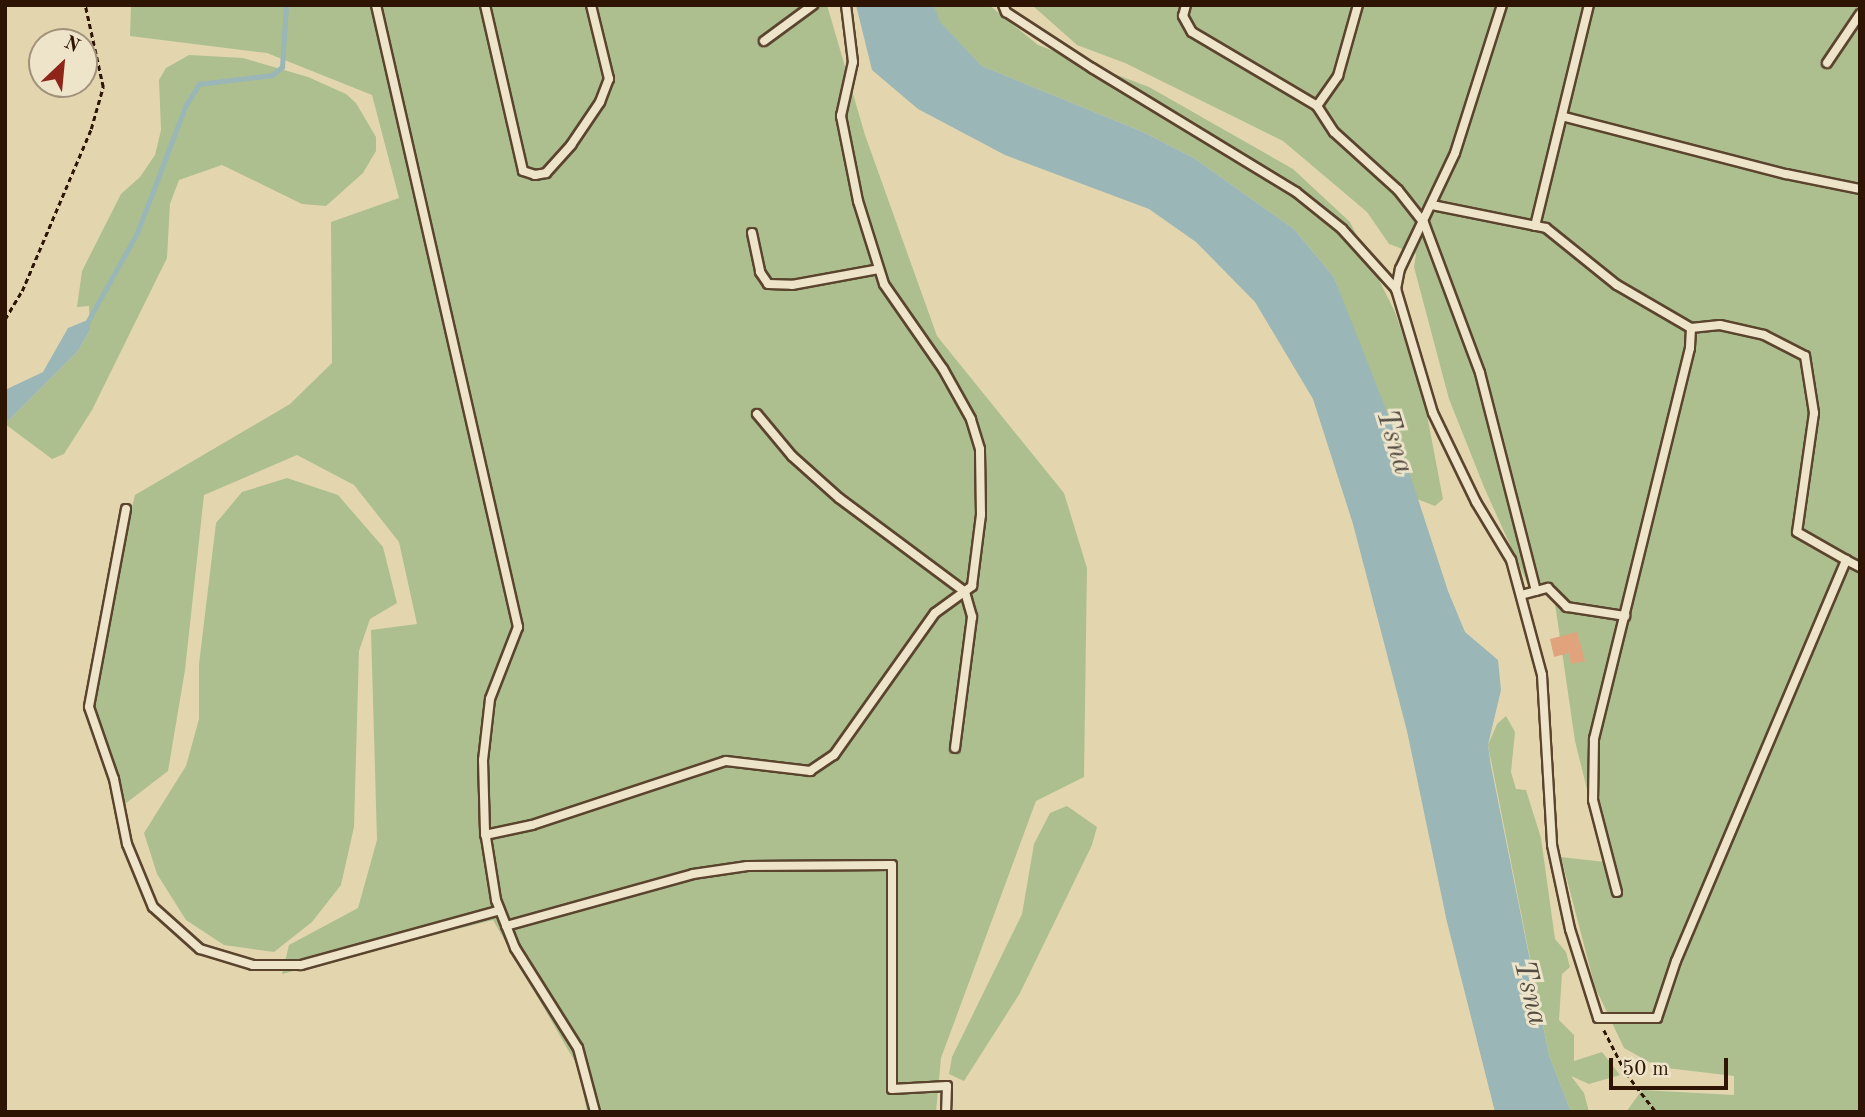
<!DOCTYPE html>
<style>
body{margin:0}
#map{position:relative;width:1865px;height:1117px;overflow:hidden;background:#e3d6ae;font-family:"Old Standard TT",serif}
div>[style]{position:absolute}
.green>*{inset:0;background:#adbf8f}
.water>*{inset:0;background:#9ab6b6}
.stream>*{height:4.5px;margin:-2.25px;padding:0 2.25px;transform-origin:2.25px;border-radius:2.25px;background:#9ab6b6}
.building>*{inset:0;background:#e0a37c}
.path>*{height:2.5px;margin-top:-1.25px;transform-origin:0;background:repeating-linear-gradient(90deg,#2e1403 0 5px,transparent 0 8.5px)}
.roads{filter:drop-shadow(2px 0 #5b442e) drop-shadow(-2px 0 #5b442e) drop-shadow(0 2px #5b442e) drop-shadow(0 -2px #5b442e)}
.service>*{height:8px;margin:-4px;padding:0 4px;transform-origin:4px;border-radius:4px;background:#ede4ca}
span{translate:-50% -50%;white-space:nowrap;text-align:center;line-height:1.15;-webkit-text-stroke:6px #ede4ca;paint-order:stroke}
.water-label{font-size:30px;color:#544d42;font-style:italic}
.frame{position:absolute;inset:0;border:7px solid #2e1403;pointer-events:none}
.north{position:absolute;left:28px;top:28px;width:70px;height:70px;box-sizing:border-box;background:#ede4ca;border:2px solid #a1917a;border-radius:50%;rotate:26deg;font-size:19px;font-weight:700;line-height:28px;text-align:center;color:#2e1403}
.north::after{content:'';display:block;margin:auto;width:24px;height:32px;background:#8f2418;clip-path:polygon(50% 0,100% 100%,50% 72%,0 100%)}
.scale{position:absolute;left:1609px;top:1058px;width:119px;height:32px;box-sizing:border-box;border:4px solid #2e1403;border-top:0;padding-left:9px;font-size:21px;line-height:24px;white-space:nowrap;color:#2e1403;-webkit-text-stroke:5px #ede4ca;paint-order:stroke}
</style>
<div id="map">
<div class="green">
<i style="clip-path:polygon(131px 5px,827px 5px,865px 135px,937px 336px,1064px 493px,1087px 568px,1084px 777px,1036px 801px,941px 1058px,936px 1112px,587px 1112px,578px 1067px,493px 920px,282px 974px,289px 945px,358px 908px,377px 840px,371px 630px,417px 624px,399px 542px,354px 485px,297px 455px,204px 495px,185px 670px,168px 771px,121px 807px,83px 710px,135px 495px,290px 404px,332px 363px,331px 222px,399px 198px,372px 95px,267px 53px,130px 36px)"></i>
<i style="clip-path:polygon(934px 5px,989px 5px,1038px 45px,1149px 87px,1293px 169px,1350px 222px,1395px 312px,1423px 394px,1443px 499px,1435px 506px,1417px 499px,1334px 277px,1294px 229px,1194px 158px,1143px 132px,982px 66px,939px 22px)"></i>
<i style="clip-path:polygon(1032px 5px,1860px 5px,1860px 1112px,1626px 1112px,1642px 1090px,1734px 1095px,1734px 1076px,1658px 1067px,1624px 1048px,1595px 987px,1561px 857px,1605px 862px,1575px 741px,1552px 583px,1528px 585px,1484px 487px,1449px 399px,1414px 267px,1416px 254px,1389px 244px,1367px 212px,1283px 141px,1125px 63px,1077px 45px)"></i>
<i style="clip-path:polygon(189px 55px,243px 58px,308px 77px,346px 94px,356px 103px,376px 137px,376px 151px,363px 173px,326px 206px,302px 204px,222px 165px,179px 180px,170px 204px,167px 258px,92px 410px,64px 454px,52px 459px,5px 424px,78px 351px,90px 330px,89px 306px,77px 307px,82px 271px,121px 194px,140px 177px,155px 155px,161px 130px,159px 80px,166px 68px)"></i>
<i style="clip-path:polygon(287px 478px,338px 495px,383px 547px,397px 603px,370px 619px,359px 651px,354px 827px,341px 885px,312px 922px,274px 952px,224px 945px,186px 920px,157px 874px,144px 833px,186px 766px,199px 719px,199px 664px,216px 523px,242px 492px)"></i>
<i style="clip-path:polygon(1506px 716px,1515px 732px,1511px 772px,1516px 789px,1526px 790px,1541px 838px,1555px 939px,1566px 952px,1570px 967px,1562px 974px,1559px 1020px,1574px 1035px,1574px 1061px,1602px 1052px,1620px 1075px,1589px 1084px,1571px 1076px,1584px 1093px,1589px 1112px,1571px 1112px,1549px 1055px,1488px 745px,1497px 724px)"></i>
<i style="clip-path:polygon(1067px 806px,1097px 827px,1092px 845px,1020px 993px,964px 1081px,949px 1074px,952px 1057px,1022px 914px,1034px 844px,1050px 813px)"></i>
</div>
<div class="water">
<i style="clip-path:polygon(856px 5px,934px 5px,940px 22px,982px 66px,1143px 132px,1194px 158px,1294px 229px,1334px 277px,1403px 453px,1448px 591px,1465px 632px,1498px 660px,1501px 690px,1488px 745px,1491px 766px,1549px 1055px,1571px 1112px,1495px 1112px,1447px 922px,1407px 731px,1353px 524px,1313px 399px,1255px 302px,1196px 242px,1149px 209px,1005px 155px,918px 109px,872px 70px)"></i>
<i style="clip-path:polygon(90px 319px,90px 330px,78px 351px,5px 424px,7px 389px,43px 372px,68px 328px)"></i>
</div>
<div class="stream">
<i style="left:88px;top:321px;width:101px;rotate:-60.9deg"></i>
<i style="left:137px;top:233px;width:137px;rotate:-69.1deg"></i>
<i style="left:186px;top:105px;width:25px;rotate:-58deg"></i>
<i style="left:199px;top:84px;width:74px;rotate:-7deg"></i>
<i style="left:272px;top:75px;width:13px;rotate:-39deg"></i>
<i style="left:282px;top:67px;width:62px;rotate:-86.3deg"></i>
</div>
<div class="building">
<i style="clip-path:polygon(1577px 632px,1585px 661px,1571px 664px,1569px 653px,1554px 657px,1550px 639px)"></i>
</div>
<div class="path">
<i style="left:5px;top:319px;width:33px;rotate:-59deg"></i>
<i style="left:22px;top:291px;width:176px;rotate:-66.9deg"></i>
<i style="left:91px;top:129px;width:44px;rotate:-74.1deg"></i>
<i style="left:103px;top:87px;width:84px;rotate:-102.4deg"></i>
<i style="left:1604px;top:1030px;width:48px;rotate:62.9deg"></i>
<i style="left:1626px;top:1073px;width:49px;rotate:52.4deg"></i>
</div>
<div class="roads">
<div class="service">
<i style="left:376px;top:5px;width:638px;rotate:77.14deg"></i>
<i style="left:518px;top:627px;width:77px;rotate:111.3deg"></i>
<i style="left:490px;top:699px;width:61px;rotate:96.5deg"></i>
<i style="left:483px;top:760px;width:71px;rotate:88.4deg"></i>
<i style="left:485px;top:831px;width:70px;rotate:80.9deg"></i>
<i style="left:496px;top:900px;width:52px;rotate:68.4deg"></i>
<i style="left:515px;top:948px;width:118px;rotate:57.8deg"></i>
<i style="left:578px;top:1048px;width:66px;rotate:75.1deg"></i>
<i style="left:485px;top:5px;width:170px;rotate:77.1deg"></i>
<i style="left:523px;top:171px;width:13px;rotate:18deg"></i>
<i style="left:535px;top:175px;width:11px;rotate:-10deg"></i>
<i style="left:546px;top:173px;width:38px;rotate:-48deg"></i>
<i style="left:571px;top:145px;width:52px;rotate:-56deg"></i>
<i style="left:600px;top:102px;width:25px;rotate:-69deg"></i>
<i style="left:609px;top:79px;width:76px;rotate:-103.7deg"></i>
<i style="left:1003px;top:5px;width:8px;rotate:67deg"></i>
<i style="left:1006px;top:12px;width:103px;rotate:33.1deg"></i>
<i style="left:1092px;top:68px;width:239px;rotate:31.3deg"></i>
<i style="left:1296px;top:192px;width:59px;rotate:38.8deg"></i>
<i style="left:1342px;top:229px;width:81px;rotate:48deg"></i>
<i style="left:1396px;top:289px;width:129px;rotate:73.4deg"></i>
<i style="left:1433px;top:413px;width:99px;rotate:64.2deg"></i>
<i style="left:1476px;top:502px;width:68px;rotate:58.9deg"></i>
<i style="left:1511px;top:560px;width:119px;rotate:74.9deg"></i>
<i style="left:1542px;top:675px;width:170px;rotate:86.6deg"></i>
<i style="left:1552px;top:845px;width:86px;rotate:77.9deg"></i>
<i style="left:1570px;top:929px;width:93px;rotate:72.5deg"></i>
<i style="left:1598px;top:1018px;width:59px"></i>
<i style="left:1657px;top:1018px;width:60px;rotate:-71.6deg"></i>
<i style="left:1676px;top:961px;width:436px;rotate:-67deg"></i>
<i style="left:1846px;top:560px;width:16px;rotate:27deg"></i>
<i style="left:1186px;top:5px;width:11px;rotate:105deg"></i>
<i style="left:1183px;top:16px;width:18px;rotate:61deg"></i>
<i style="left:1192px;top:32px;width:145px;rotate:30.6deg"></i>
<i style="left:1317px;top:106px;width:31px;rotate:57deg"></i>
<i style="left:1334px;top:132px;width:86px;rotate:42.2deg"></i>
<i style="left:1398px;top:190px;width:42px;rotate:51.8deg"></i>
<i style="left:1424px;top:223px;width:160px;rotate:69.5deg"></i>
<i style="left:1480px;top:373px;width:225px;rotate:75.6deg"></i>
<i style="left:764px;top:41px;width:61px;rotate:-36.3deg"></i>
<i style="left:1827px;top:63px;width:59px;rotate:-56deg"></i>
<i style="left:1317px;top:106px;width:37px;rotate:-55deg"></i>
<i style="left:1338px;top:76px;width:74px;rotate:-74.3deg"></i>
<i style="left:1565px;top:117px;width:228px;rotate:14.5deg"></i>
<i style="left:1786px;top:174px;width:76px;rotate:11.5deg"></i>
<i style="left:1432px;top:205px;width:116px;rotate:11.4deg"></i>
<i style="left:1546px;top:228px;width:91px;rotate:38.8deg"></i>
<i style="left:1617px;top:285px;width:86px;rotate:30.2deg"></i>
<i style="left:1691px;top:328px;width:20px;rotate:93deg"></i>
<i style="left:1690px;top:348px;width:403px;rotate:103.8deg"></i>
<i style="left:1594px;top:739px;width:61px;rotate:90.9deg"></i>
<i style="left:1593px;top:800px;width:95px;rotate:75.4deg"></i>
<i style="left:1535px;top:226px;width:228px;rotate:-76.3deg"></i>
<i style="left:752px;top:233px;width:40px;rotate:78deg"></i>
<i style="left:760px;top:272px;width:14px;rotate:56deg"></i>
<i style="left:768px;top:284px;width:24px;rotate:2deg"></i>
<i style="left:792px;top:285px;width:88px;rotate:-10.4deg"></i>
<i style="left:1396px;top:289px;width:20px;rotate:-79deg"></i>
<i style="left:1400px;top:269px;width:128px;rotate:-64.6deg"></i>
<i style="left:1455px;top:153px;width:155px;rotate:-72.4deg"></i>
<i style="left:1691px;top:328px;width:29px;rotate:-6deg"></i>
<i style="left:1720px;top:325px;width:45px;rotate:12.8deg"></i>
<i style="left:1764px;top:335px;width:46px;rotate:27.1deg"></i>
<i style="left:1805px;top:356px;width:58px;rotate:81deg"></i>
<i style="left:1814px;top:413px;width:120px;rotate:98.1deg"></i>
<i style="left:1797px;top:532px;width:56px;rotate:29.7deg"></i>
<i style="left:757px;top:414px;width:55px;rotate:50.2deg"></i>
<i style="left:792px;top:456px;width:63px;rotate:41.8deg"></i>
<i style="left:839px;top:498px;width:157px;rotate:36.7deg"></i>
<i style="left:965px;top:592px;width:26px;rotate:74deg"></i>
<i style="left:972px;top:617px;width:132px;rotate:97.4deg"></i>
<i style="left:126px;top:509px;width:201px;rotate:100.6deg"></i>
<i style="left:89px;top:707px;width:76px;rotate:70.9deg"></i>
<i style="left:114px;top:779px;width:66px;rotate:78.7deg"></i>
<i style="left:127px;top:844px;width:68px;rotate:67.6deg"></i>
<i style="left:153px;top:907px;width:63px;rotate:41.8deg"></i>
<i style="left:200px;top:949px;width:55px;rotate:16.8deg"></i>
<i style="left:253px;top:965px;width:48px"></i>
<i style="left:301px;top:965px;width:206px;rotate:-15.4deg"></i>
<i style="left:1521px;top:595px;width:28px;rotate:-15deg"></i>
<i style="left:1548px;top:588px;width:27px;rotate:45deg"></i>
<i style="left:1567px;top:607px;width:59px;rotate:8.8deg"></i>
<i style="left:485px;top:835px;width:48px;rotate:-12deg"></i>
<i style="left:532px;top:825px;width:204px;rotate:-18.3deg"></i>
<i style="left:726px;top:761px;width:85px;rotate:6.8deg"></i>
<i style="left:810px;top:771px;width:29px;rotate:-34deg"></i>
<i style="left:834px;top:755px;width:174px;rotate:-54.6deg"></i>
<i style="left:935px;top:613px;width:46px;rotate:-36.1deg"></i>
<i style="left:972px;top:586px;width:72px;rotate:-82.8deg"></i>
<i style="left:981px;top:515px;width:66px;rotate:-90.9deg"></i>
<i style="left:980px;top:449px;width:31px;rotate:-107deg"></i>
<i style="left:971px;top:419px;width:57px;rotate:-119.2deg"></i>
<i style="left:943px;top:369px;width:103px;rotate:-124.8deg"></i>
<i style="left:884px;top:284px;width:87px;rotate:-107.4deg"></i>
<i style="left:858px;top:201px;width:87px;rotate:-101.3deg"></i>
<i style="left:841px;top:116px;width:55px;rotate:-77.5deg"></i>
<i style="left:853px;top:62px;width:57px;rotate:-97deg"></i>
<i style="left:506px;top:926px;width:194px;rotate:-15.5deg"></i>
<i style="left:693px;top:874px;width:55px;rotate:-8.4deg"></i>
<i style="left:747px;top:866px;width:145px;rotate:-0.4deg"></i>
<i style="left:892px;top:865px;width:224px;rotate:90deg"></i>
<i style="left:892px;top:1089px;width:55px;rotate:-3.1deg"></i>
<i style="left:947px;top:1086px;width:26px;rotate:92deg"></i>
</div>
</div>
<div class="water-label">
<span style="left:1394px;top:442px;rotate:73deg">Tsna</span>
<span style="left:1530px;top:993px;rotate:76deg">Tsna</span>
</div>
<div class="frame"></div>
<div class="north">N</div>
<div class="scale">50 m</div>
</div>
